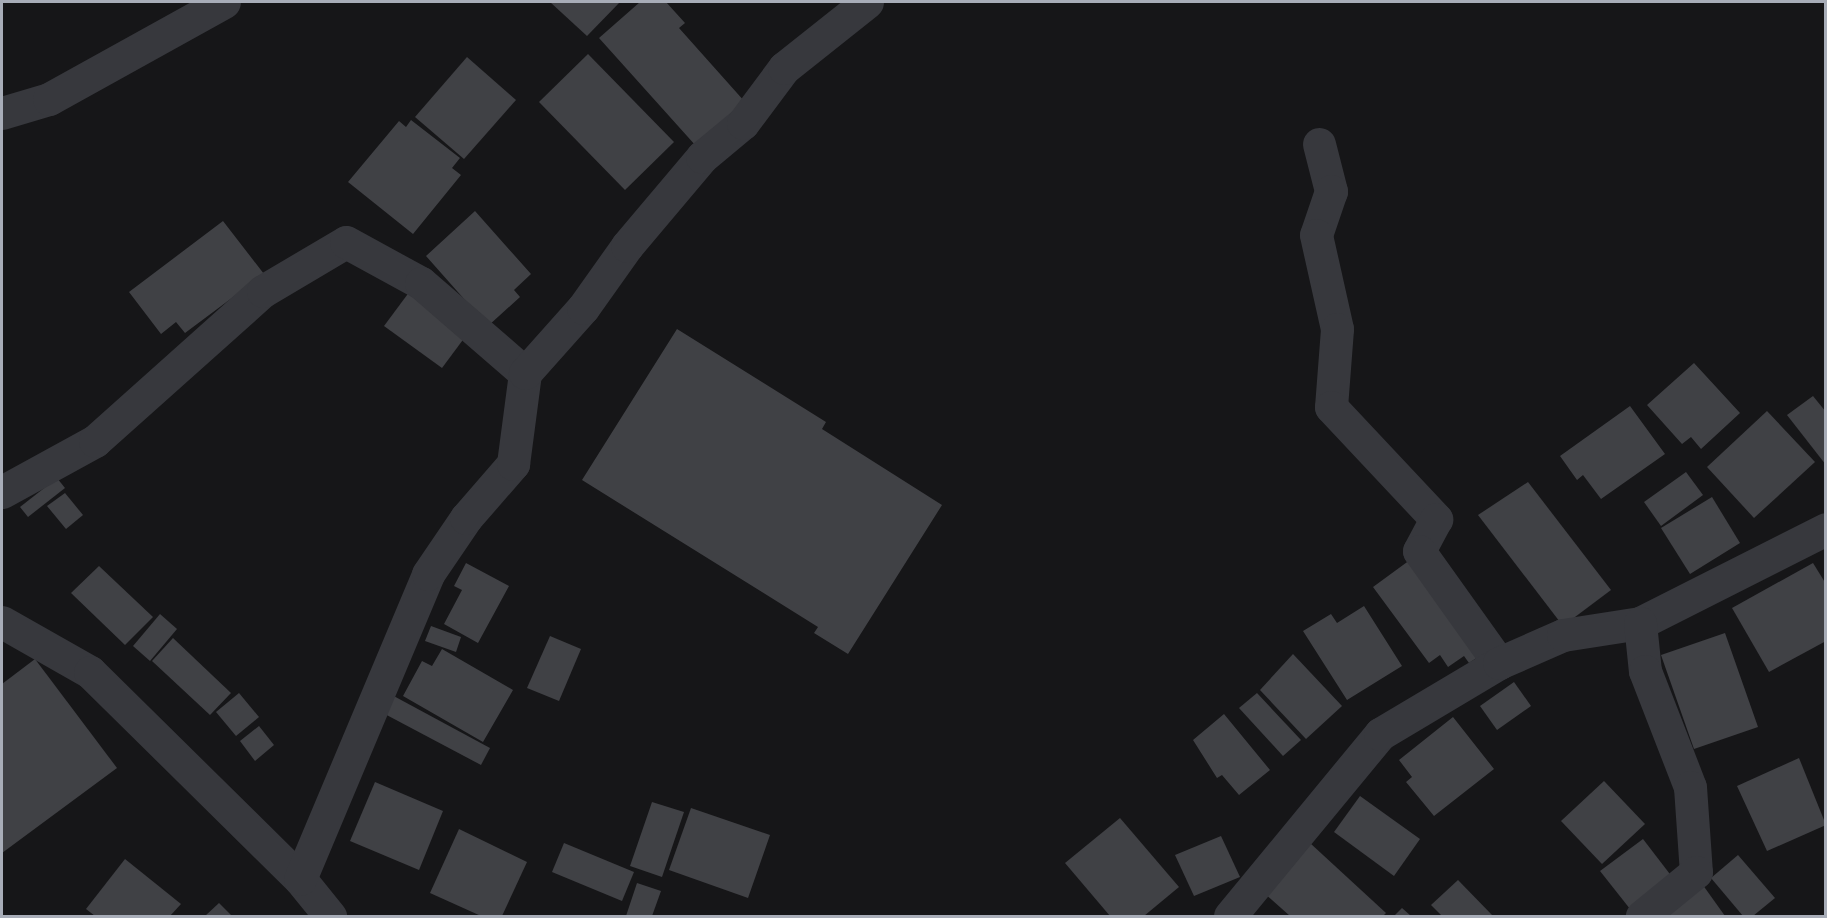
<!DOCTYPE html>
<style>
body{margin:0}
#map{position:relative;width:1827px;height:918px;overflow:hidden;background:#161618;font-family:Manrope,sans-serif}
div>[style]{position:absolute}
.building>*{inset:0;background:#404145}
.minor>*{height:33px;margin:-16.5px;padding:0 16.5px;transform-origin:16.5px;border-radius:16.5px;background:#37383d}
span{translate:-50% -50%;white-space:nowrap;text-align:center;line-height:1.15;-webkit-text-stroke:4.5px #111113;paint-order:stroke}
.frame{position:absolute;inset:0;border:3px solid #a8adb8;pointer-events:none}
</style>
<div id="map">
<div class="building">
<i style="clip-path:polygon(550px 2px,620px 2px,587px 36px)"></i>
<i style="clip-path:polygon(640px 2px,666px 2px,685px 23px,679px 28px,745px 102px,696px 146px,599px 38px)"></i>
<i style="clip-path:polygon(588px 54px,674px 142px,625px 190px,539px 102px)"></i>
<i style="clip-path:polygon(467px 57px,516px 100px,464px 159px,415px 117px)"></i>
<i style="clip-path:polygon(411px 120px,460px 158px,452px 168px,461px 175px,413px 234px,348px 182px,399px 121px,406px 127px)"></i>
<i style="clip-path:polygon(475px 211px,531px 274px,514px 290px,520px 297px,488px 326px,426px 256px)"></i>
<i style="clip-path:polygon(223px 221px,264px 274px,185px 333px,176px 322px,161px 334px,129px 292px)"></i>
<i style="clip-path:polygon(410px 291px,468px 333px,442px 368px,384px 326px)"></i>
<i style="clip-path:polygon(677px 329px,826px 422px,822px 429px,942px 505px,848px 654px,814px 633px,818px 627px,582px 480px)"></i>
<i style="clip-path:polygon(1694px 363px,1740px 413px,1701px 449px,1691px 437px,1682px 444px,1647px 405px)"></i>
<i style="clip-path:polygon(1813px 396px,1826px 412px,1826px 465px,1787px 415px)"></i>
<i style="clip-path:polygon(1630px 406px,1665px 454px,1601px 499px,1583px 475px,1577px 480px,1560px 456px)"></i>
<i style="clip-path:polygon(1767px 411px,1815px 462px,1754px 518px,1707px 467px)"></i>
<i style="clip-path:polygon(1686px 472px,1703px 495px,1661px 526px,1644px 502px)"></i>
<i style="clip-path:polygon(57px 478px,65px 488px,28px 517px,20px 507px)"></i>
<i style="clip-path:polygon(1528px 482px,1611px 590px,1563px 626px,1478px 515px)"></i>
<i style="clip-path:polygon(65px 493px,83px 515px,66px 529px,47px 506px)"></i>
<i style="clip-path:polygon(1712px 497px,1740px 543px,1690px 574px,1661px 528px)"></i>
<i style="clip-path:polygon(1414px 557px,1484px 653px,1469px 663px,1464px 656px,1448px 667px,1440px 655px,1429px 663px,1373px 587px)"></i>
<i style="clip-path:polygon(466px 563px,509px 586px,478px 643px,444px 624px,462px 590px,454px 586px)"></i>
<i style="clip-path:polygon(1813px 563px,1826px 584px,1826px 641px,1769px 672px,1732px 608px)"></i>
<i style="clip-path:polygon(99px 566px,153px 617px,125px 645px,71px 593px)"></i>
<i style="clip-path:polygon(1364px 606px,1402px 666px,1347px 700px,1303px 631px,1331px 614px,1337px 623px)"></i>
<i style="clip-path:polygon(160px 614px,177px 629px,150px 661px,133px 646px)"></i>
<i style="clip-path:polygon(431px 626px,461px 637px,456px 652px,425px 641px)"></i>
<i style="clip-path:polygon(1725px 633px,1758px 727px,1694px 749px,1661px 655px)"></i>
<i style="clip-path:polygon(550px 636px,581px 649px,559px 701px,527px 688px)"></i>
<i style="clip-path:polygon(173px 638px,231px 693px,210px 715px,152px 661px)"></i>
<i style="clip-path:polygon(442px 649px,513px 690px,483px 742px,403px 696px,422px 661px,432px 666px)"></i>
<i style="clip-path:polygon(1293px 654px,1342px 706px,1306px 739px,1260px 690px)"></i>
<i style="clip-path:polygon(35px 659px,117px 768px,2px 853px,2px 684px)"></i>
<i style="clip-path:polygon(1514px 682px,1531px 706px,1497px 730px,1480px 706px)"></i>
<i style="clip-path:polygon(239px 693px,259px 717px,236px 736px,216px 712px)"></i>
<i style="clip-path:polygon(1257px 693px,1301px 740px,1283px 756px,1239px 708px)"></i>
<i style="clip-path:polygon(390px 694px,490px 748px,481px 765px,381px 712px)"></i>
<i style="clip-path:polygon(1224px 714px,1270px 770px,1239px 795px,1222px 775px,1217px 778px,1193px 740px)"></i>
<i style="clip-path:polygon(1453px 717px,1494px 769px,1434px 816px,1406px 782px,1412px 777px,1399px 760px)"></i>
<i style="clip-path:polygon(259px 726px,274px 745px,255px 761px,240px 741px)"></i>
<i style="clip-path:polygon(1799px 758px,1826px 825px,1767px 851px,1737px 786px)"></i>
<i style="clip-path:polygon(1604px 781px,1645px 824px,1602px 864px,1561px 821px)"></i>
<i style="clip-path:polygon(375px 782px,443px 811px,419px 870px,350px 841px)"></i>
<i style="clip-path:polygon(1360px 796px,1420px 839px,1394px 876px,1334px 832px)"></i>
<i style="clip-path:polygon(652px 802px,684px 812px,662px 877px,630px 866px)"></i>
<i style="clip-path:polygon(691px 808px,770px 835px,748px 898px,669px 870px)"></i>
<i style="clip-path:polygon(1120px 818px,1179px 887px,1144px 916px,1110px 916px,1065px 863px)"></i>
<i style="clip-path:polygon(459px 829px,527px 862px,502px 916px,481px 916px,430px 893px)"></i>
<i style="clip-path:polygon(1221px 836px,1240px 877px,1194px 896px,1175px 855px)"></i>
<i style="clip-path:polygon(1643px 839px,1676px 882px,1634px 914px,1600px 871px)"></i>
<i style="clip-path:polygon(564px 843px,634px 872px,622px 901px,552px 872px)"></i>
<i style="clip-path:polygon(1310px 843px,1386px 913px,1383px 916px,1290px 916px,1264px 893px)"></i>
<i style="clip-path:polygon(1738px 855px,1775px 898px,1753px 916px,1743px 916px,1711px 878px)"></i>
<i style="clip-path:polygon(125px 859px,181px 904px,170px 916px,95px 916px,86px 909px)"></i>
<i style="clip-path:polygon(1458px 880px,1493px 916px,1442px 916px,1431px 905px)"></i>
<i style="clip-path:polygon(1700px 881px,1725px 916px,1650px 916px)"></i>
<i style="clip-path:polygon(637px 883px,661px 891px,652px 916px,626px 916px)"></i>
<i style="clip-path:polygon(219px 903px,232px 916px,205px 916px)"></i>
<i style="clip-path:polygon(1402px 908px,1411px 916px,1394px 916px)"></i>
</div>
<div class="minor">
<i style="left:2px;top:113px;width:49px;rotate:-16.6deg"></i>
<i style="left:49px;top:99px;width:200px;rotate:-29deg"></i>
<i style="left:1319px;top:144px;width:49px;rotate:75.7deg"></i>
<i style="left:1331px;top:191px;width:46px;rotate:108.8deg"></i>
<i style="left:1316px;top:235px;width:96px;rotate:77.4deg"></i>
<i style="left:1337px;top:329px;width:78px;rotate:94.4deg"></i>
<i style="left:1331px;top:407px;width:154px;rotate:46.8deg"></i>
<i style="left:1436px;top:519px;width:36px;rotate:118deg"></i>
<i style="left:1419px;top:551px;width:138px;rotate:54.5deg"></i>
<i style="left:2px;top:492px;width:106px;rotate:-28.7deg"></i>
<i style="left:95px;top:441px;width:225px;rotate:-41.8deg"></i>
<i style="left:263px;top:291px;width:96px;rotate:-30.6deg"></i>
<i style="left:346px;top:242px;width:85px;rotate:28.7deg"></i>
<i style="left:421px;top:283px;width:138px;rotate:40.9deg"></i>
<i style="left:2px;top:622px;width:101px;rotate:29.6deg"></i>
<i style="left:90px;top:672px;width:295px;rotate:44.6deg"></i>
<i style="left:300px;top:879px;width:48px;rotate:51deg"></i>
<i style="left:1640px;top:623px;width:208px;rotate:-26.8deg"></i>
<i style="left:300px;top:879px;width:331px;rotate:-67.2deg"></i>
<i style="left:428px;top:574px;width:68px;rotate:-55.8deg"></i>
<i style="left:466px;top:518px;width:72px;rotate:-49deg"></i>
<i style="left:513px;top:464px;width:92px;rotate:-82.5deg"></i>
<i style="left:525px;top:373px;width:87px;rotate:-48.3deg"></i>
<i style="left:583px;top:308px;width:76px;rotate:-54.6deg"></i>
<i style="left:627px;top:246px;width:116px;rotate:-49.9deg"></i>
<i style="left:702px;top:157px;width:53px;rotate:-39.7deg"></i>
<i style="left:743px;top:123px;width:69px;rotate:-53.3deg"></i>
<i style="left:784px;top:68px;width:106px;rotate:-38.5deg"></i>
<i style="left:1230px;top:916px;width:236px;rotate:-50.5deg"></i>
<i style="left:1380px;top:734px;width:139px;rotate:-30.8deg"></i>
<i style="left:1499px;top:663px;width:70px;rotate:-23.6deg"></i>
<i style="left:1563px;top:635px;width:78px;rotate:-8.9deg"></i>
<i style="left:1640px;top:623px;width:48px;rotate:84.1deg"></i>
<i style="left:1645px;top:671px;width:124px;rotate:68.8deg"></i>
<i style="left:1690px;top:787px;width:85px;rotate:86deg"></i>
<i style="left:1696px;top:872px;width:70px;rotate:140.8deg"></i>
</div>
<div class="frame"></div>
</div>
